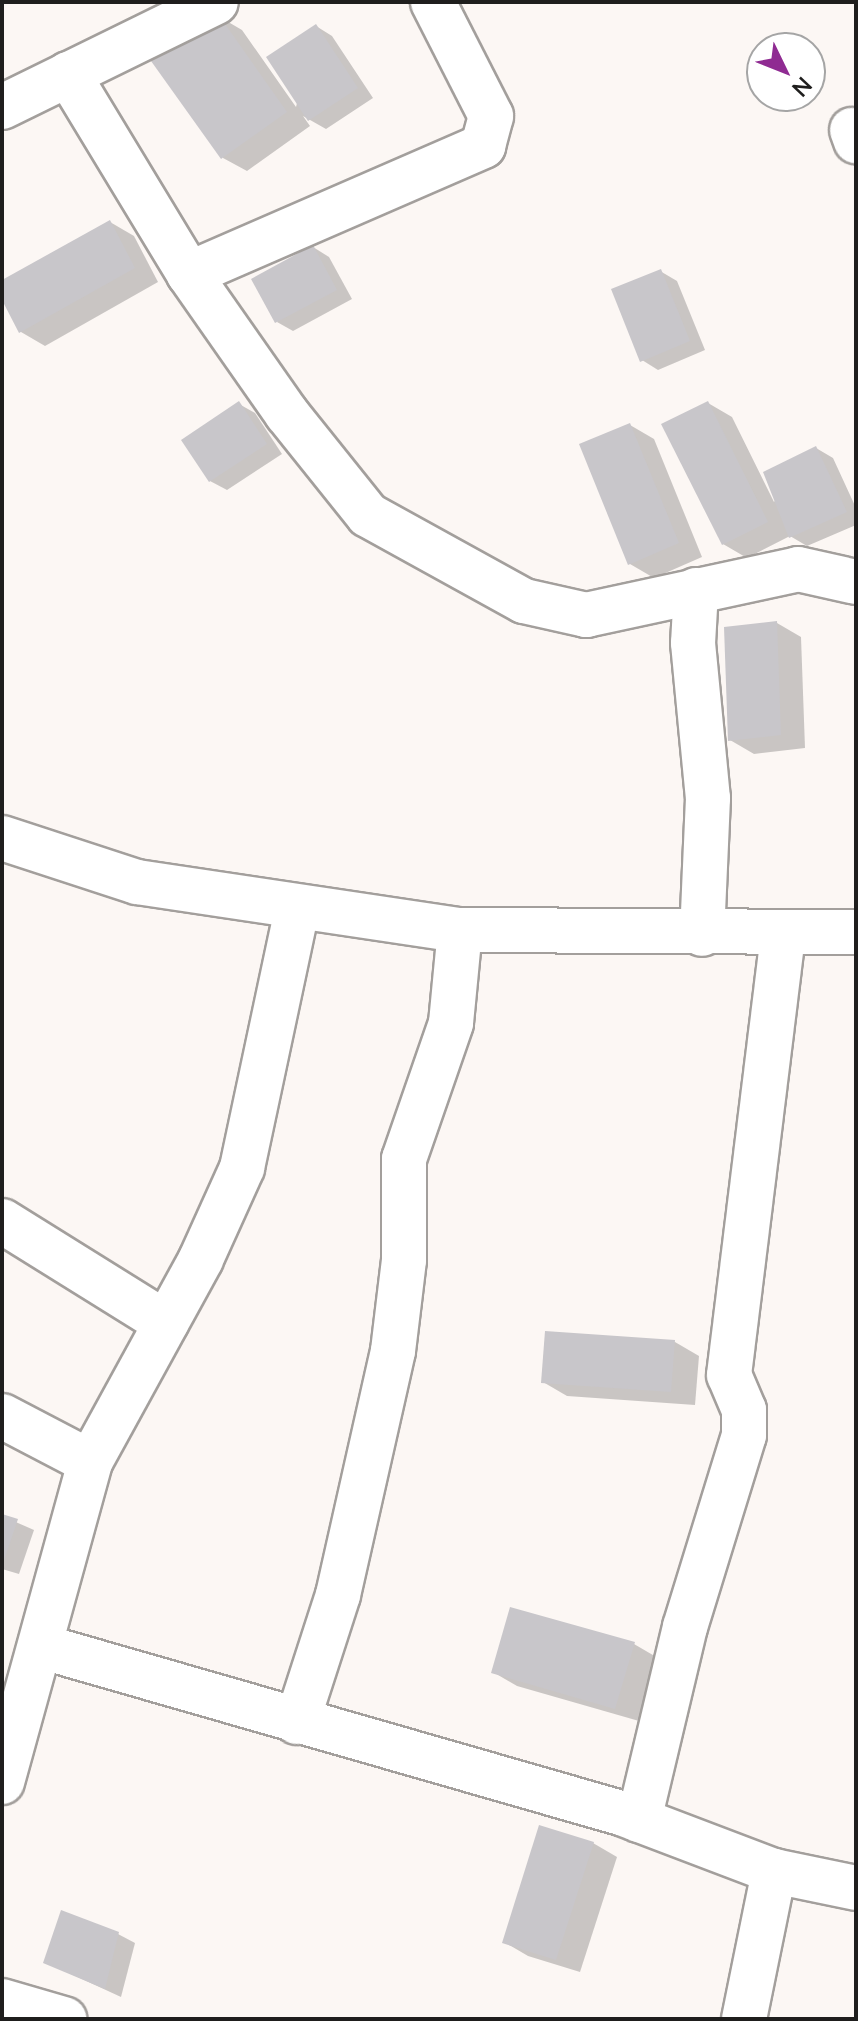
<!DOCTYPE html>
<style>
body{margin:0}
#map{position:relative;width:858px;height:2021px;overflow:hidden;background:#fcf7f4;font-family:Lato,sans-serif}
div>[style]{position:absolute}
.shadow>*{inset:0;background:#0003}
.building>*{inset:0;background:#c8c6ca}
.roads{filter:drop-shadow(2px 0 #a39f9c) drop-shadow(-2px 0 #a39f9c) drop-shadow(0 2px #a39f9c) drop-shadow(0 -2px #a39f9c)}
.minor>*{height:44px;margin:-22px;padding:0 22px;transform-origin:22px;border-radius:22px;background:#fff}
span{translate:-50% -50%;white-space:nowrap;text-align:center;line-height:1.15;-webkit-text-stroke:8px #fff;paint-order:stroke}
.frame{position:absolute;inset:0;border:4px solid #1f1e1d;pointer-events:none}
.north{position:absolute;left:746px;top:32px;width:80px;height:80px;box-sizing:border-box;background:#fff;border:2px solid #a5a5a5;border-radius:50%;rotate:133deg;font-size:22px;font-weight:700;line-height:32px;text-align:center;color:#1f1e1d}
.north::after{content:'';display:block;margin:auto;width:28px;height:36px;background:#8f2b92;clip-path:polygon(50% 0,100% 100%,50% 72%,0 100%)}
</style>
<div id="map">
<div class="shadow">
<i style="clip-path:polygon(218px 16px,242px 30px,296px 107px,316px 26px,332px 36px,373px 98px,326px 129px,303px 116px,310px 126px,247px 171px,223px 158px)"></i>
<i style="clip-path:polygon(110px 222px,134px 236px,158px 282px,45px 346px,21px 332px,2px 296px,2px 283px)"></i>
<i style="clip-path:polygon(313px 247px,329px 257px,352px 299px,293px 331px,277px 322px)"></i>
<i style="clip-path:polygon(660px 271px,677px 281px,705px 350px,658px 370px,642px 360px)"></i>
<i style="clip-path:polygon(708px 403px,732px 417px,774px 502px,816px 448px,833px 458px,856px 508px,856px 525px,807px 546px,790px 536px,747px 558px,723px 544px)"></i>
<i style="clip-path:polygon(239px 404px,255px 413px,282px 454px,227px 490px,210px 481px)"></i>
<i style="clip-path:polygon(630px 425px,654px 439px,702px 557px,654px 578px,630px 564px)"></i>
<i style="clip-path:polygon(777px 623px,801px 637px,805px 748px,754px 754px,730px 740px)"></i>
<i style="clip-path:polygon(675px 1342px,699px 1356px,695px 1405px,567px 1396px,543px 1382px)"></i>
<i style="clip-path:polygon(2px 1516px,34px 1530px,19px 1574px,2px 1569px)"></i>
<i style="clip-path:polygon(634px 1644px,658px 1658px,639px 1721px,517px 1686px,493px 1672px)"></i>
<i style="clip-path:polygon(593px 1843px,617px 1857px,580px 1972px,528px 1956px,504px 1942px)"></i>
<i style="clip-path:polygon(118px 1934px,135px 1943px,121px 1997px,45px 1962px)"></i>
</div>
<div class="building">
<i style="clip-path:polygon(218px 14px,287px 112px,221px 159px,151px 61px)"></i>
<i style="clip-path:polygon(316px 24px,358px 88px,308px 121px,266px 57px)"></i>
<i style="clip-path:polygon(110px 220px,135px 268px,19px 333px,2px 300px,2px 280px)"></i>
<i style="clip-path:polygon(313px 245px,337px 290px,275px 323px,251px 279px)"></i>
<i style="clip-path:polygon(661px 269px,690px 341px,640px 362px,611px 289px)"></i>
<i style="clip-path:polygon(239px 401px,267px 444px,209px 482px,181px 440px)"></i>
<i style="clip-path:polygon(708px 401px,768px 522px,722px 545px,661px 424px)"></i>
<i style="clip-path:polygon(630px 423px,679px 543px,628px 565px,579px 444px)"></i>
<i style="clip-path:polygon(816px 446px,847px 512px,789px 538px,763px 472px)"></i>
<i style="clip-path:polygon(777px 621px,781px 735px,728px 741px,724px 627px)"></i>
<i style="clip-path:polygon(545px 1331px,675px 1340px,671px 1392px,541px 1383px)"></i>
<i style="clip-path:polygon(2px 1514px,18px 1519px,2px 1566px)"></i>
<i style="clip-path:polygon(510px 1607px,635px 1642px,615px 1709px,491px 1673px)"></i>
<i style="clip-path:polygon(539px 1825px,594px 1842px,556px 1960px,502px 1943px)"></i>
<i style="clip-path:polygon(61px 1910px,119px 1932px,105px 1989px,43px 1963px)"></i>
</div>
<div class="roads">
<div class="minor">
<i style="left:68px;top:74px;width:234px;rotate:58.8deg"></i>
<i style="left:189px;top:274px;width:171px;rotate:55deg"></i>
<i style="left:287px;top:414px;width:129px;rotate:51.3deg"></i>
<i style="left:368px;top:515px;width:178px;rotate:28.9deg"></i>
<i style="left:524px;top:601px;width:64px;rotate:12.7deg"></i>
<i style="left:586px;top:615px;width:217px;rotate:-12.2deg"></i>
<i style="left:798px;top:569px;width:59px;rotate:12.6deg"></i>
<i style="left:2px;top:107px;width:238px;rotate:-26.1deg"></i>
<i style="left:852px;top:130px;width:12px;rotate:70deg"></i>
<i style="left:189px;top:274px;width:321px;rotate:-23.5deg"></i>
<i style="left:483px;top:146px;width:31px;rotate:-75deg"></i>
<i style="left:491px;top:116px;width:128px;rotate:-117deg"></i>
<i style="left:696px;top:590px;width:53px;rotate:93.2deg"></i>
<i style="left:693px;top:643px;width:156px;rotate:84.5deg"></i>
<i style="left:708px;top:798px;width:136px;rotate:92.5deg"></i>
<i style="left:2px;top:838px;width:142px;rotate:18.1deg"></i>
<i style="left:137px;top:882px;width:327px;rotate:8.5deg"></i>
<i style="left:460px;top:930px;width:396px;rotate:0.3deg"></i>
<i style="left:2px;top:1221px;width:193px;rotate:31.9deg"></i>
<i style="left:2px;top:1416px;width:99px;rotate:27.6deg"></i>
<i style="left:40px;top:1646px;width:605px;rotate:16.04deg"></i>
<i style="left:621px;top:1813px;width:164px;rotate:20.8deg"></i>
<i style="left:774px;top:1871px;width:84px;rotate:11.7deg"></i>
<i style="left:297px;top:1722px;width:133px;rotate:-72.1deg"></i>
<i style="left:338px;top:1595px;width:250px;rotate:-77.3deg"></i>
<i style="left:393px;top:1351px;width:92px;rotate:-83.1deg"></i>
<i style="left:404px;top:1260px;width:101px;rotate:-90deg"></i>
<i style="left:404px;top:1159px;width:144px;rotate:-70.9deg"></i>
<i style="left:451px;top:1023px;width:93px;rotate:-84.5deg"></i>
<i style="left:2px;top:1782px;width:332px;rotate:-74.6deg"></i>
<i style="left:90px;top:1462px;width:231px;rotate:-61.3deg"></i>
<i style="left:201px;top:1259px;width:100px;rotate:-65.7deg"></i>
<i style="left:242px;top:1168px;width:265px;rotate:-78deg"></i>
<i style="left:639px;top:1820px;width:198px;rotate:-76.6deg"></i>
<i style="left:685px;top:1627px;width:201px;rotate:-72.9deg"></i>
<i style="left:744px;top:1435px;width:25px;rotate:-90deg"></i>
<i style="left:744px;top:1410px;width:38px;rotate:-113deg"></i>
<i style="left:729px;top:1375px;width:443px;rotate:-83deg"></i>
<i style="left:2px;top:2001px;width:65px;rotate:16.2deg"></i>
<i style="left:744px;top:2019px;width:151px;rotate:-78.5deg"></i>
</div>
</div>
<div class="frame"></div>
<div class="north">N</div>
</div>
